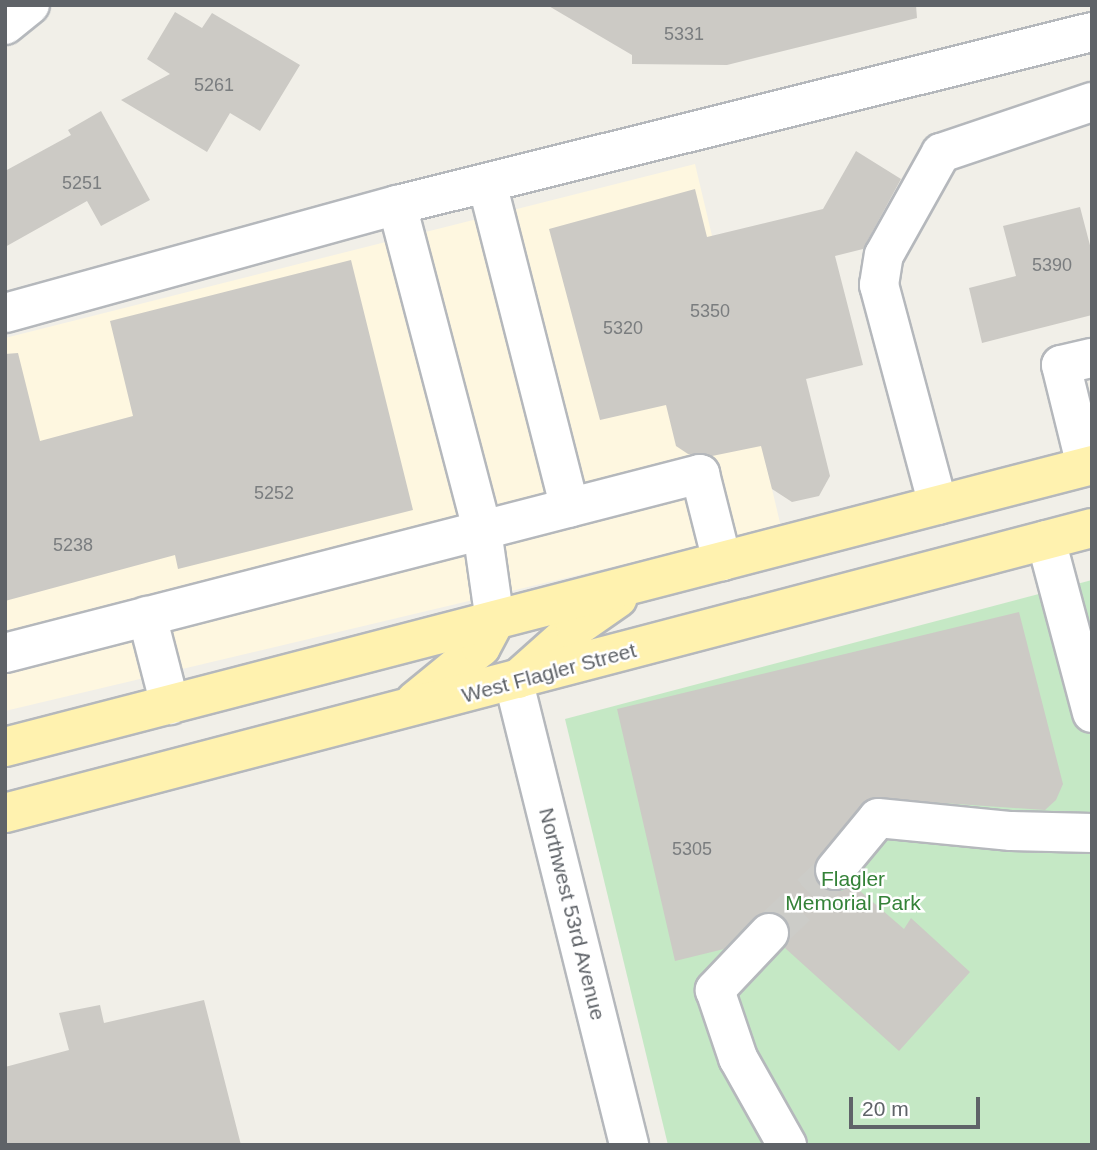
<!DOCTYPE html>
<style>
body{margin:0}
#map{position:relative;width:1097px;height:1150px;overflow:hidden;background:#f1efe8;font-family:Arial,sans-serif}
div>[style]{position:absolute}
.commercial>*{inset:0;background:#fef7e0}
.green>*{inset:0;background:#c5e8c5}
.building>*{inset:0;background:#cccac5}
.minor-tunnel>*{height:38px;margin-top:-19px;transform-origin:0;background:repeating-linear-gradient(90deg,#ccccc8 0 38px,transparent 0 57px)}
.roads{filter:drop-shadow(2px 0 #b5b8bc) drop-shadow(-2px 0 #b5b8bc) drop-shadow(0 2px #b5b8bc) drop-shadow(0 -2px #b5b8bc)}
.minor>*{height:38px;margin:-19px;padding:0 19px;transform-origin:19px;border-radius:19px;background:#fff}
.major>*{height:38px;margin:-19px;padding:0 19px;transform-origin:19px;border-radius:19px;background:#fff2af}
span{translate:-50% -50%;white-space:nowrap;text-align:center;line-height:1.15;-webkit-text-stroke:5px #fff;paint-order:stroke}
.number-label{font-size:18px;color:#7a7d7f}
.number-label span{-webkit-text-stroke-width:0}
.street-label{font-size:21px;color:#5f6368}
.park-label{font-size:21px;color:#348238}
.frame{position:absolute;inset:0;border:7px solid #5f6368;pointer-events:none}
.scale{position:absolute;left:849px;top:1097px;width:131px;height:32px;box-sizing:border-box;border:4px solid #5f6368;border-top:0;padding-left:9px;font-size:21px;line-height:24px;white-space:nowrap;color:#5f6368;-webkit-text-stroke:5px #fff;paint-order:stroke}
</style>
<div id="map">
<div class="commercial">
<i style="clip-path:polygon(695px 164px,781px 527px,5px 711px,5px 338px)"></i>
</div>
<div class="green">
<i style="clip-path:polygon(1092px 580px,1092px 1145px,668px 1145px,565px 719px)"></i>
</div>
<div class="building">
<i style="clip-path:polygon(547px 5px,916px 5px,917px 18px,727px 65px,632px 64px,632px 55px)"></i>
<i style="clip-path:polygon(175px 12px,202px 28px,212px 13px,300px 65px,260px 131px,230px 113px,207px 152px,121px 100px,170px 74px,147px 59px)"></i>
<i style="clip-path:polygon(101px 111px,150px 200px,101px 226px,87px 201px,5px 247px,5px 171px,71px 135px,68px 130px)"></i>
<i style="clip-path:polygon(856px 151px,901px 179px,863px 249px,835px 256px,863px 365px,806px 379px,830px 476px,819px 496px,792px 502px,772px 489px,761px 446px,712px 456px,688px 454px,676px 446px,666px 405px,600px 420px,549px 229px,695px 189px,707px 237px,823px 209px)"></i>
<i style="clip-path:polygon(1080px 207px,1092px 253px,1092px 315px,982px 343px,969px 288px,1016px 276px,1003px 226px)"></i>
<i style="clip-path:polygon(351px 260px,413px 510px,178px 569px,175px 555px,5px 601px,5px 354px,18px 353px,40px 441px,133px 416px,110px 321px)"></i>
<i style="clip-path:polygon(1019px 612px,1063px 784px,1056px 800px,1045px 810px,870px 798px,814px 866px,822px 887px,842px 891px,852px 884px,904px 929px,911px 918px,970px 972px,899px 1051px,785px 948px,790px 927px,775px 912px,754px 918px,724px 949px,675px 961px,617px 709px)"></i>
<i style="clip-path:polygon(204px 1000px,241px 1145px,5px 1145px,5px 1067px,69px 1050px,59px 1013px,100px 1005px,104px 1023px)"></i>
</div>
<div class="minor-tunnel">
<i style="left:769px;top:933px;width:91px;rotate:-43.7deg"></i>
</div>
<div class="roads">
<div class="minor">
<i style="left:5px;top:25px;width:32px;rotate:-39deg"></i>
<i style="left:487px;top:183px;width:335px;rotate:75.7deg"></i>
<i style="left:397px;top:205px;width:336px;rotate:75.3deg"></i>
<i style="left:482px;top:530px;width:92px;rotate:81.9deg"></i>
<i style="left:5px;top:313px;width:407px;rotate:-15.4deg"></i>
<i style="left:397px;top:205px;width:716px;rotate:-13.98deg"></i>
<i style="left:1086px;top:466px;width:104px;rotate:-103.9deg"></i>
<i style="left:1061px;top:365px;width:32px;rotate:-13deg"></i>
<i style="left:938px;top:505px;width:228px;rotate:-105deg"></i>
<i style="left:879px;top:285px;width:30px;rotate:-81deg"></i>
<i style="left:884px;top:255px;width:117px;rotate:-60.8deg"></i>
<i style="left:941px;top:153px;width:159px;rotate:-18.7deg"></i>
<i style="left:1046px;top:540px;width:179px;rotate:75.1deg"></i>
<i style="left:147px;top:616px;width:92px;rotate:75.5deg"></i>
<i style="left:5px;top:653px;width:718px;rotate:-14.44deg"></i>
<i style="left:700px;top:474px;width:90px;rotate:75.8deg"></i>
<i style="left:514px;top:683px;width:476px;rotate:76deg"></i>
<i style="left:835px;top:870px;width:67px;rotate:-50.4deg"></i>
<i style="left:878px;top:818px;width:134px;rotate:5.6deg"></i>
<i style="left:1011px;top:831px;width:81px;rotate:1.4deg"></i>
<i style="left:769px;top:933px;width:79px;rotate:133.5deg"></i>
<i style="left:715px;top:990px;width:72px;rotate:71.3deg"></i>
<i style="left:738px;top:1058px;width:100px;rotate:60.6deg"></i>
</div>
<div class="major">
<i style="left:518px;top:679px;width:76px;rotate:-41.8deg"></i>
<i style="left:575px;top:628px;width:52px;rotate:-34.9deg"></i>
<i style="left:415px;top:701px;width:85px;rotate:-39.3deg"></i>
<i style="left:481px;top:647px;width:30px;rotate:-62deg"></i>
<i style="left:5px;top:747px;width:1123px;rotate:-14.54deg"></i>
<i style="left:5px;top:813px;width:1124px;rotate:-14.69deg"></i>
</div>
</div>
<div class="number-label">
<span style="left:684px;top:34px">5331</span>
<span style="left:214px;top:85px">5261</span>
<span style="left:82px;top:183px">5251</span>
<span style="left:1052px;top:265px">5390</span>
<span style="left:710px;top:311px">5350</span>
<span style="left:623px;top:328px">5320</span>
<span style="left:274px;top:493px">5252</span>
<span style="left:73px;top:545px">5238</span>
<span style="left:692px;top:849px">5305</span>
</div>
<div class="street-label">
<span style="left:549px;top:673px;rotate:-15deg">West Flagler Street</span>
<span style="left:572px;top:914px;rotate:76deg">Northwest 53rd Avenue</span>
</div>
<div class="park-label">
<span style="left:853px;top:891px">Flagler<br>Memorial Park</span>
</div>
<div class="frame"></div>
<div class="scale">20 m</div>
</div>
